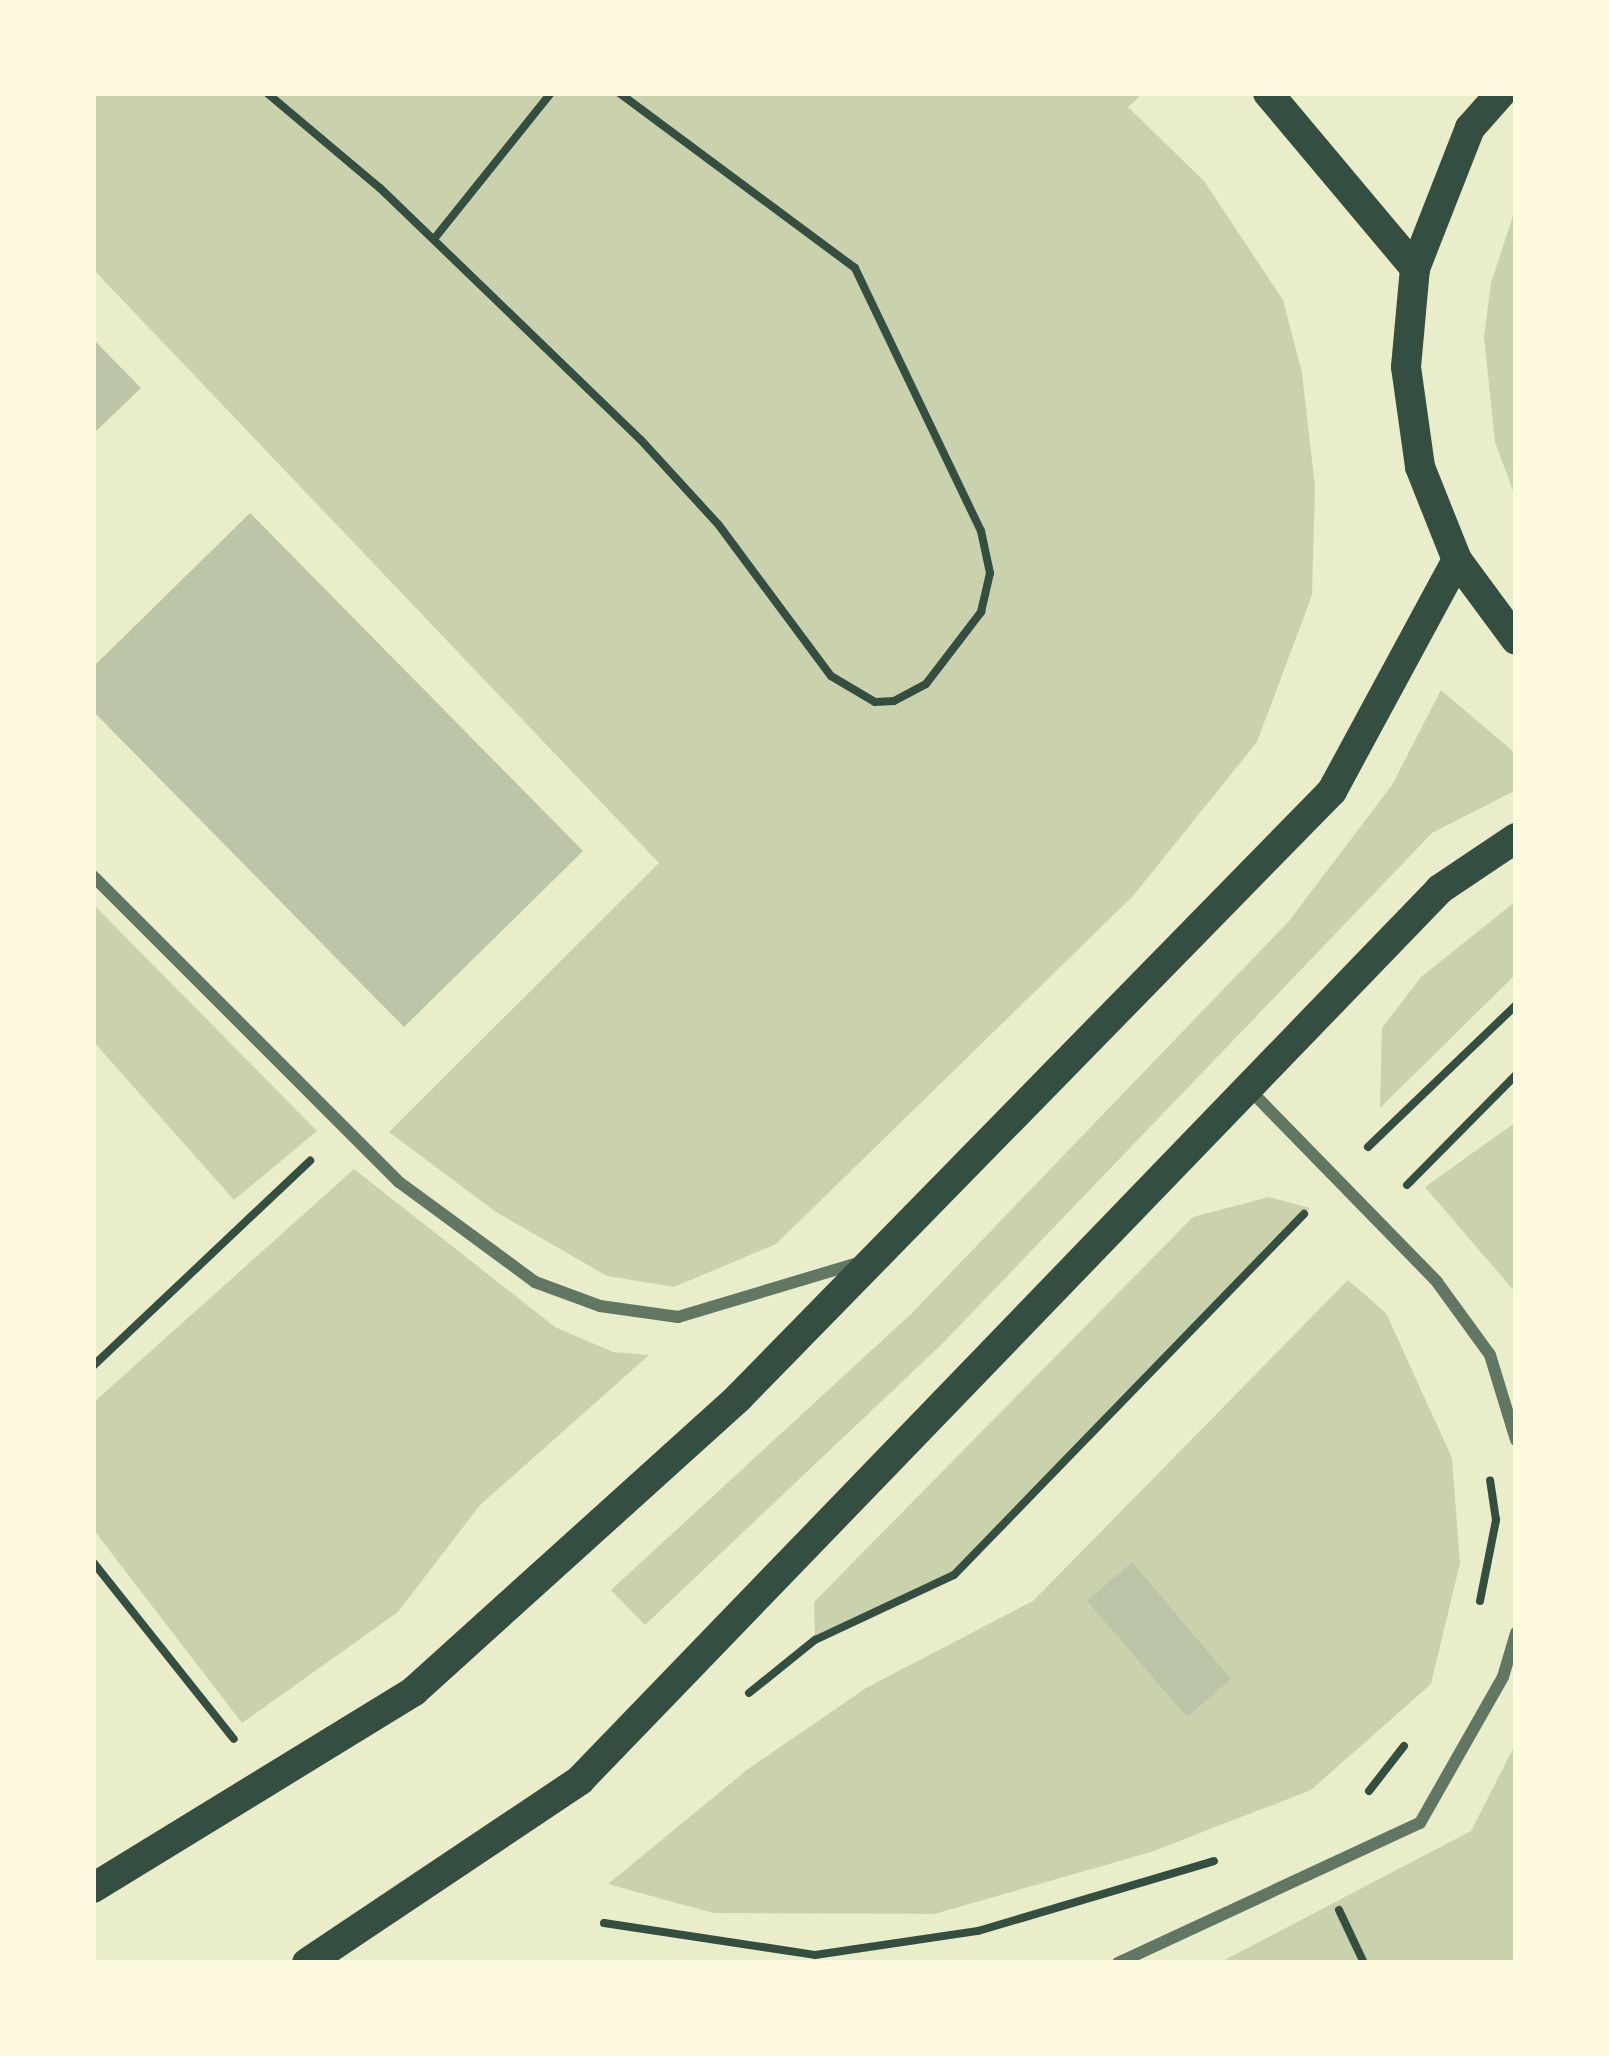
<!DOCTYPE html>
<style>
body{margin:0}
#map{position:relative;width:1609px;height:2056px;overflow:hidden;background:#e9edc9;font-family:Roboto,sans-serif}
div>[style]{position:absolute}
.green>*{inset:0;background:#cad2ad}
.pier>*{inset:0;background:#e9edc9}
.building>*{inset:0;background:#bcc5a7}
.path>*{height:8px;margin:-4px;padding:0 4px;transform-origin:4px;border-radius:4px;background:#344e41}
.minor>*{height:12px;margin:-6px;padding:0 6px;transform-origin:6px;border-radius:6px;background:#617663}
.primary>*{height:30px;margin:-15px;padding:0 15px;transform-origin:15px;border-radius:15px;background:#344e41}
span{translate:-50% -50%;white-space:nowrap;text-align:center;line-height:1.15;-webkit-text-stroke:12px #fefae0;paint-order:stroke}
.frame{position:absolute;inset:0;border:96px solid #fefae0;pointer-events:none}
</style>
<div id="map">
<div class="green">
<i style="clip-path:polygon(93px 93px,1133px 93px,1139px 97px,1128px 107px,1204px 181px,1283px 300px,1302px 373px,1315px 487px,1312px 595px,1257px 742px,1133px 896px,776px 1244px,674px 1287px,607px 1276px,496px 1212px,389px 1132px,659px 863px,93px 269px)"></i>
<i style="clip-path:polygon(1516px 207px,1516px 499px,1495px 442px,1484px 337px,1491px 283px)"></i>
<i style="clip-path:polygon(1441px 690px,1516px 754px,1516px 790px,1432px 833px,943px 1343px,645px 1625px,611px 1590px,912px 1313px,1289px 921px,1392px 785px)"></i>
<i style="clip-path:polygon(1516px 901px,1516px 974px,1380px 1108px,1382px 1028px,1421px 977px)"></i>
<i style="clip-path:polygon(93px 904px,317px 1131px,234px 1200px,93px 1041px)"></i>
<i style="clip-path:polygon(1516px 1122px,1516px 1293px,1425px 1187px)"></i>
<i style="clip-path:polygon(354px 1169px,555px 1327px,613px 1352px,649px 1355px,480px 1505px,398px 1612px,242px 1723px,93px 1529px,93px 1403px)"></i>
<i style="clip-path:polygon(1269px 1197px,1310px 1208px,954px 1575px,815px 1640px,814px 1602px,1193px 1217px)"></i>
<i style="clip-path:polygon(1348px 1280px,1386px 1313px,1452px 1458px,1460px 1563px,1431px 1684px,1311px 1790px,1151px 1852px,934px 1914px,713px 1913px,608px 1884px,748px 1769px,866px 1688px,1033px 1601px)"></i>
<i style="clip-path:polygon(1516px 1743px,1516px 1963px,1219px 1963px,1471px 1831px)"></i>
</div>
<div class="pier">
<i style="clip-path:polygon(93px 1855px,97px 1857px,195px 1963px,93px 1963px)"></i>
</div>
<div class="building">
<i style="clip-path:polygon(93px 339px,141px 388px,93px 434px)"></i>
<i style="clip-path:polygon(250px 513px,583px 851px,404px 1027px,93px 711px,93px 667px)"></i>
<i style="clip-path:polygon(1132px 1562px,1231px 1679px,1187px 1717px,1087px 1601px)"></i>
</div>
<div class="path">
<i style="left:267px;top:93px;width:148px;rotate:40.1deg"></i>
<i style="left:380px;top:188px;width:361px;rotate:44deg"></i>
<i style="left:640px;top:439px;width:115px;rotate:47.5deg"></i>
<i style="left:718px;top:524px;width:189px;rotate:53.4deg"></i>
<i style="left:831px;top:676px;width:51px;rotate:30.6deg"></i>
<i style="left:875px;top:702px;width:19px;rotate:-3deg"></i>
<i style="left:894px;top:701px;width:36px;rotate:-28deg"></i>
<i style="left:926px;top:684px;width:91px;rotate:-52.6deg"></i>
<i style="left:981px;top:612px;width:40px;rotate:-77deg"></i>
<i style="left:990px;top:573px;width:43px;rotate:-102.1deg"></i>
<i style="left:981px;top:531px;width:292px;rotate:-115.6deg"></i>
<i style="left:855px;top:268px;width:294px;rotate:-143.4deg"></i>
<i style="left:434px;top:239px;width:187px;rotate:-51.3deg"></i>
<i style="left:1368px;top:1147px;width:205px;rotate:-43.8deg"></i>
<i style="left:1407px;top:1185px;width:155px;rotate:-45.3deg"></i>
<i style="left:93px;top:1366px;width:299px;rotate:-43.4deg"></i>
<i style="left:93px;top:1562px;width:226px;rotate:51.5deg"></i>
<i style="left:1480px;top:1601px;width:83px;rotate:-78.8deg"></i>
<i style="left:1496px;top:1520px;width:40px;rotate:-98.5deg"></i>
<i style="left:749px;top:1693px;width:85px;rotate:-38.8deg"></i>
<i style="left:815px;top:1640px;width:153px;rotate:-25.1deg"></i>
<i style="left:954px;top:1575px;width:503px;rotate:-45.89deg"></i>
<i style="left:1369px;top:1791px;width:57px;rotate:-52.1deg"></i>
<i style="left:1339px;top:1910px;width:59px;rotate:64.7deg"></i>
<i style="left:604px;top:1923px;width:213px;rotate:8.6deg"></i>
<i style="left:815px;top:1955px;width:165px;rotate:-8.4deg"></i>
<i style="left:978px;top:1931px;width:246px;rotate:-16.5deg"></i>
</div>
<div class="minor">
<i style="left:93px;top:876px;width:433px;rotate:45deg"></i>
<i style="left:399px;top:1182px;width:169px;rotate:36.3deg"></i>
<i style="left:535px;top:1282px;width:69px;rotate:20.3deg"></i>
<i style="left:600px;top:1306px;width:79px;rotate:8deg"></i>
<i style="left:678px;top:1317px;width:188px;rotate:-16.7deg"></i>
<i style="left:1248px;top:1088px;width:271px;rotate:45.7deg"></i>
<i style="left:1437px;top:1282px;width:90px;rotate:54deg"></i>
<i style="left:1490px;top:1355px;width:89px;rotate:73deg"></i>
<i style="left:1118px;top:1963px;width:333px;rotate:-24.9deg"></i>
<i style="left:1420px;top:1823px;width:168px;rotate:-60.4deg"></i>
<i style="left:1503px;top:1677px;width:46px;rotate:-73.5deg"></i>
</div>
<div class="primary">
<i style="left:1268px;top:93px;width:229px;rotate:50deg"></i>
<i style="left:1501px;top:93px;width:47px;rotate:131.5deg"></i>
<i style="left:1470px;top:128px;width:150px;rotate:111.4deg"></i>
<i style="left:1415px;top:268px;width:99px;rotate:95.2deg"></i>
<i style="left:1406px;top:367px;width:101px;rotate:82deg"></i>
<i style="left:1420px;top:467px;width:100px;rotate:68.3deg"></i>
<i style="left:1457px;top:560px;width:99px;rotate:53.6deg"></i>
<i style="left:93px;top:1888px;width:377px;rotate:-31.5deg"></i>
<i style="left:414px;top:1691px;width:438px;rotate:-42.1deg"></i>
<i style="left:739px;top:1397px;width:848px;rotate:-45.62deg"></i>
<i style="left:1332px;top:791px;width:263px;rotate:-61.6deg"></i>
<i style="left:307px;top:1963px;width:329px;rotate:-33.8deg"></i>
<i style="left:580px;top:1780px;width:1238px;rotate:-46.01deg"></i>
<i style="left:1440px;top:889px;width:92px;rotate:-33.9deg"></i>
</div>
<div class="frame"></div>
</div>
